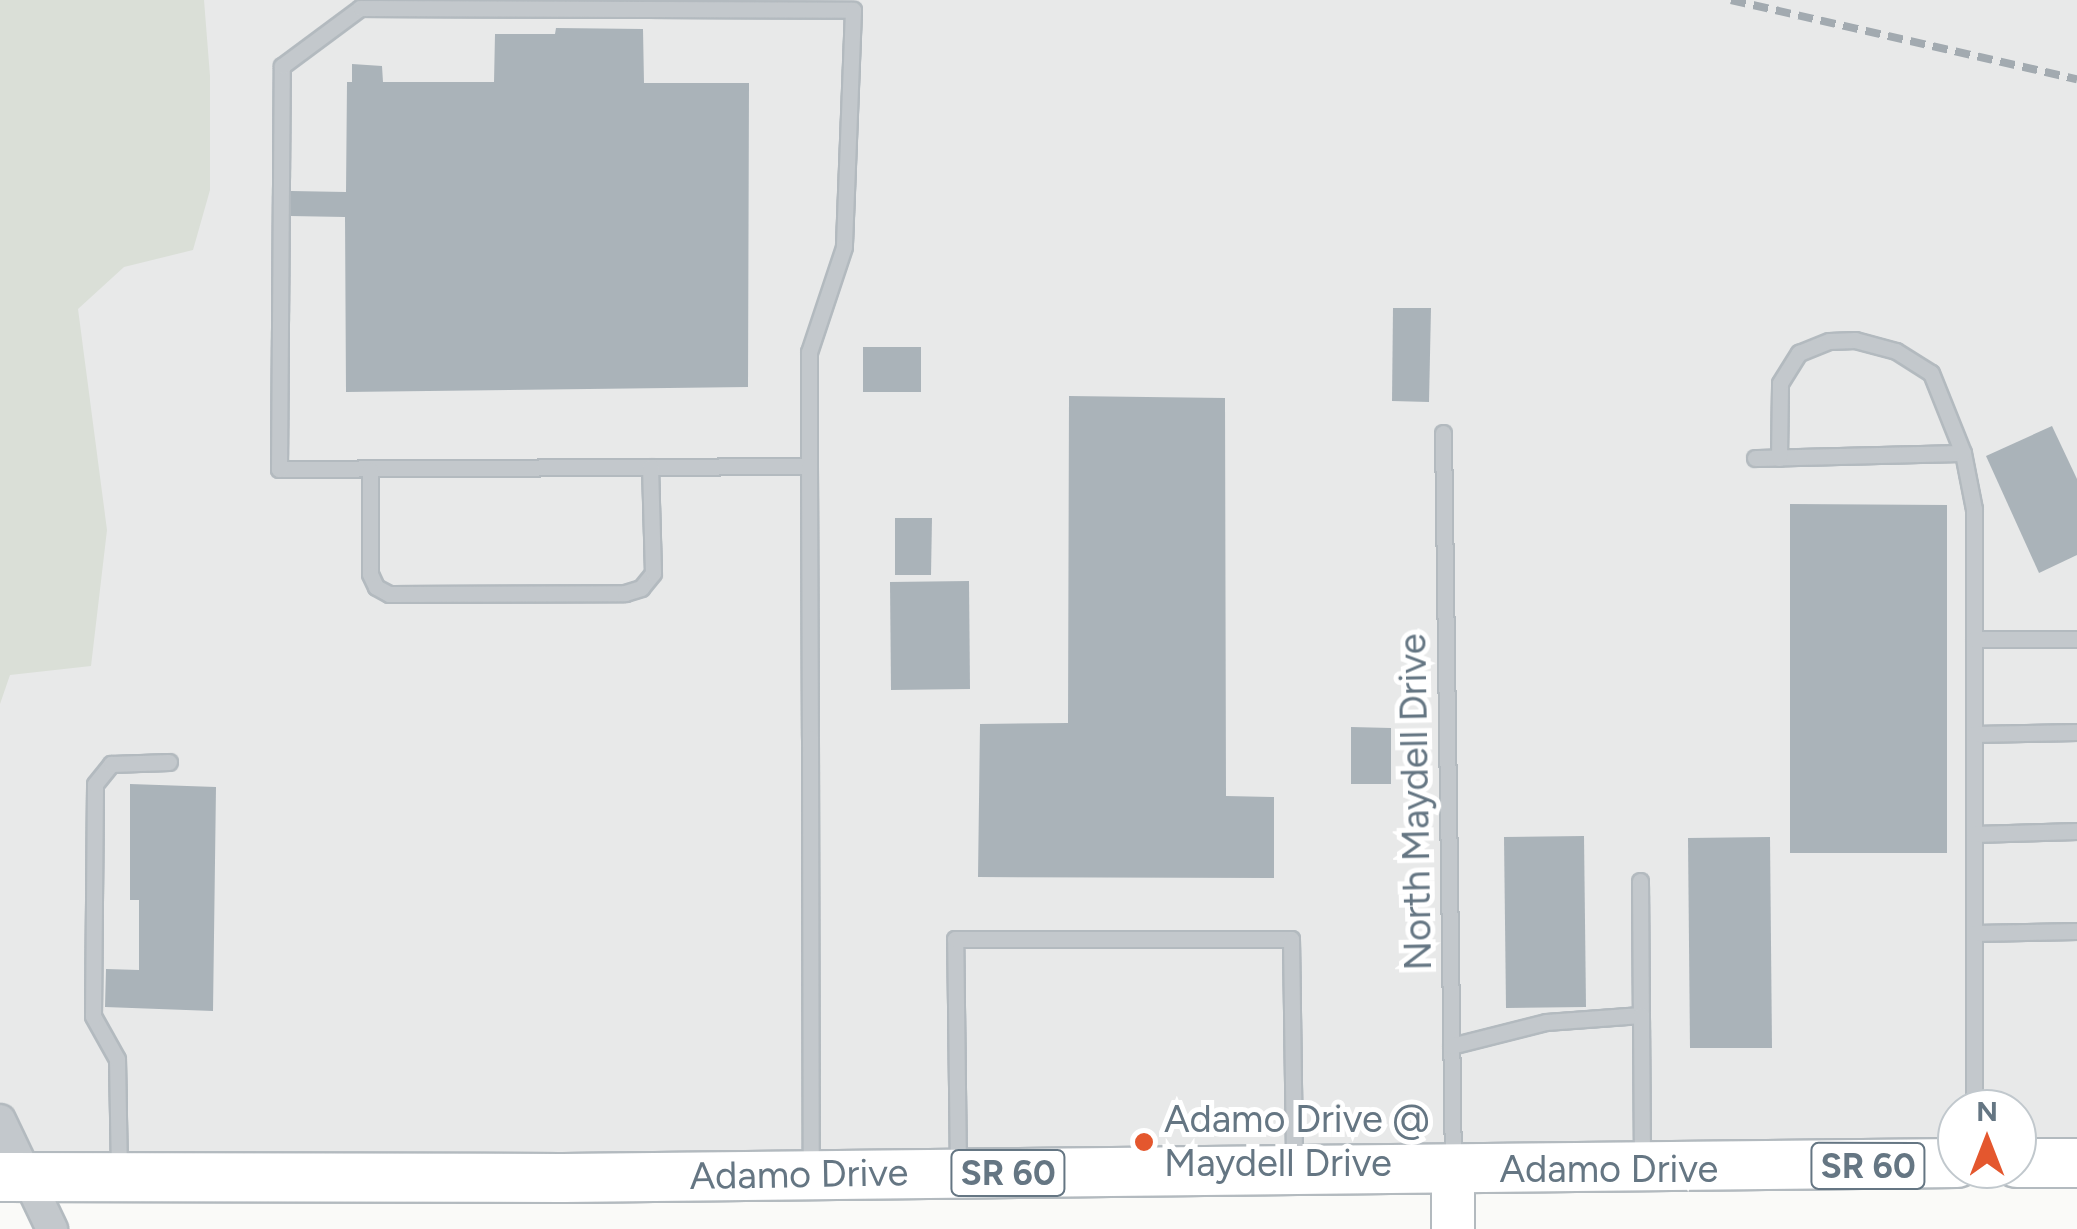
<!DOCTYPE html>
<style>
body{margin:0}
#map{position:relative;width:2077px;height:1229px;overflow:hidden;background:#fafaf8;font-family:Figtree,sans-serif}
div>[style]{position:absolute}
.built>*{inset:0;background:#e8e9e9}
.green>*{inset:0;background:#dadfd7}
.building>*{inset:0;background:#aab3b9}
.roads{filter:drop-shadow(2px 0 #b3babf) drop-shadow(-2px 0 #b3babf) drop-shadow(0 2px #b3babf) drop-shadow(0 -2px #b3babf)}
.lane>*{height:15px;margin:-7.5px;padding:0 7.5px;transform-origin:7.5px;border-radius:7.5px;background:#c3c8cc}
.street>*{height:30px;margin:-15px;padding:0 15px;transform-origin:15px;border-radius:15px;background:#c3c8cc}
.secondary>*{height:42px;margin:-21px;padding:0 21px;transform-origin:21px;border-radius:21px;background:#fff}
.primary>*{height:48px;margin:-24px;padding:0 24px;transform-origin:24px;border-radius:24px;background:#fff}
.rail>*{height:8px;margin-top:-4px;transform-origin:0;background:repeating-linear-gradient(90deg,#a2aab0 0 15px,transparent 0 23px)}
.dots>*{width:28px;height:28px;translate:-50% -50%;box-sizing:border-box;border:5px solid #fff;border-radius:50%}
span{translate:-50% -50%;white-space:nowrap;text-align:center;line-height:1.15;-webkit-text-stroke:10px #fff;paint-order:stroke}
.shield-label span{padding:2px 8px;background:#fff;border:2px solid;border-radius:8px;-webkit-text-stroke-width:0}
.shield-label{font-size:35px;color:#657683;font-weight:700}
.street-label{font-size:38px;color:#657683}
.poi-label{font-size:38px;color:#657683}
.left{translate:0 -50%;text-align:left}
.north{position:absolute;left:1937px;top:1089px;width:100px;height:100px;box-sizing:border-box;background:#fff;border:2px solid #c1c8cd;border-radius:50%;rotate:0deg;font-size:28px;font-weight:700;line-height:40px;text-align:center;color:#657683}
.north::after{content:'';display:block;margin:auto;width:35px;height:45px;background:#e4572e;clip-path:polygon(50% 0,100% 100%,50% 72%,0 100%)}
</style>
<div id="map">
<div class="built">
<i style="clip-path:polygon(0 0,2077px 0,2077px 1139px,2017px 1141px,2017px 1109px,1957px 1109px,1957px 1142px,22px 1168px,0 1122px)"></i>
</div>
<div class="green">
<i style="clip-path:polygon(0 0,204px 0,210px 76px,210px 190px,193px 250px,124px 267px,78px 309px,107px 530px,91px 666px,10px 675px,0 704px)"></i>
</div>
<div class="building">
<i style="clip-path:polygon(556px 28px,643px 29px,644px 83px,749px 83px,748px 387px,346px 392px,345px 217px,290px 216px,291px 191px,346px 192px,347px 82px,352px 82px,352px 64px,382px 66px,383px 82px,494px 82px,495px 34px,555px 34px)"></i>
<i style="clip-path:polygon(1393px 308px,1431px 308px,1429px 402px,1392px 401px)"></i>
<i style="clip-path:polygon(863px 347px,921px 347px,921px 392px,863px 392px)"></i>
<i style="clip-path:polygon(1069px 396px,1225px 398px,1226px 796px,1274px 797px,1274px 878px,978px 877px,980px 724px,1068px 723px)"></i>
<i style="clip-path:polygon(2052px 426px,2077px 479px,2077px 555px,2039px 573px,1986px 456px)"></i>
<i style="clip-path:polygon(1790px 504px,1947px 505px,1947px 853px,1790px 853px)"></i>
<i style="clip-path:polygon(895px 518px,932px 518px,931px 575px,895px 575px)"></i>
<i style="clip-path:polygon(969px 581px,970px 689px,891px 690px,890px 582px)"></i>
<i style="clip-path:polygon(1351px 727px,1391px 728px,1391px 784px,1351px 784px)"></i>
<i style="clip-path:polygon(130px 784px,216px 787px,213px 1011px,105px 1007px,106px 969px,139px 970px,139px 900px,130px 900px)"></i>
<i style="clip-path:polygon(1584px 836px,1586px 1007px,1506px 1008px,1504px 837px)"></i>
<i style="clip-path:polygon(1770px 837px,1772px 1048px,1690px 1048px,1688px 838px)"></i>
</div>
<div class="roads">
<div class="lane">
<i style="left:1443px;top:433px;width:730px;rotate:89.22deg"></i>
<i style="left:1755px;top:458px;width:208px;rotate:-1.4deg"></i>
<i style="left:1963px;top:453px;width:57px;rotate:78.9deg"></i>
<i style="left:1974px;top:509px;width:600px;rotate:90deg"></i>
<i style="left:1779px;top:458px;width:75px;rotate:-89.2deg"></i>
<i style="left:1780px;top:383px;width:36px;rotate:-58deg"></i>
<i style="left:1799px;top:353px;width:32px;rotate:-22deg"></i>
<i style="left:1829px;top:341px;width:26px;rotate:-2deg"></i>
<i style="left:1855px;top:340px;width:42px;rotate:15deg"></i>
<i style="left:1896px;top:351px;width:41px;rotate:32.2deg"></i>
<i style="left:1931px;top:373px;width:86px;rotate:68.2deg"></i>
<i style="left:809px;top:466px;width:530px;rotate:179.68deg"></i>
<i style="left:279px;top:469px;width:403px;rotate:-89.6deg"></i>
<i style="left:282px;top:66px;width:97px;rotate:-36.6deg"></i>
<i style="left:360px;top:8px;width:493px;rotate:0.2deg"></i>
<i style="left:853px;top:10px;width:237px;rotate:92.2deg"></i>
<i style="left:844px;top:247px;width:111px;rotate:108.4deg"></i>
<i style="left:809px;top:352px;width:114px;rotate:90deg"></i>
<i style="left:809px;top:466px;width:272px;rotate:89.8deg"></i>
<i style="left:810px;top:738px;width:432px;rotate:89.9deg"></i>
<i style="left:370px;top:470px;width:104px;rotate:90deg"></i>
<i style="left:370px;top:574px;width:14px;rotate:65deg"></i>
<i style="left:376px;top:587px;width:15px;rotate:28deg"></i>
<i style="left:389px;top:594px;width:236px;rotate:-0.2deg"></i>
<i style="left:625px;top:593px;width:17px;rotate:-17deg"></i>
<i style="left:641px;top:588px;width:19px;rotate:-51deg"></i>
<i style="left:653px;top:573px;width:106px;rotate:-91.6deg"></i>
<i style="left:1974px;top:639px;width:103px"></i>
<i style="left:1974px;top:734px;width:103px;rotate:-1.1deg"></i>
<i style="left:1974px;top:834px;width:103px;rotate:-1.7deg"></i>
<i style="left:1640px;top:881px;width:134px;rotate:89.6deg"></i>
<i style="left:1975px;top:933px;width:102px;rotate:-1.1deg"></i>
<i style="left:1451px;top:1046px;width:98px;rotate:-14.2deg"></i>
<i style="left:1546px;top:1022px;width:95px;rotate:-4.2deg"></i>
<i style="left:1641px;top:1015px;width:148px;rotate:89.6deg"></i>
<i style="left:958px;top:1169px;width:230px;rotate:-90.7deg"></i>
<i style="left:955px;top:939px;width:336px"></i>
<i style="left:1291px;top:939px;width:224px;rotate:89.2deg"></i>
<i style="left:119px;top:1173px;width:114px;rotate:-91deg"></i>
<i style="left:117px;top:1059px;width:49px;rotate:-119.2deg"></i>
<i style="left:93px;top:1016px;width:232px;rotate:-89.5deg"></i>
<i style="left:95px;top:784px;width:26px;rotate:-51deg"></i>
<i style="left:111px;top:764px;width:58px;rotate:-2deg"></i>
</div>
<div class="street">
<i style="left:0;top:1120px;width:121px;rotate:64.5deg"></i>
</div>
<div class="secondary">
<i style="left:1453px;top:1171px;width:58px;rotate:90deg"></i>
</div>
<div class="primary">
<i style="left:2017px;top:1163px;width:60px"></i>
<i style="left:0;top:1177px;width:563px;rotate:0.1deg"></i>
<i style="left:563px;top:1178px;width:1394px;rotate:-0.62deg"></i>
</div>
</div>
<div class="rail">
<i style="left:1731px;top:0;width:355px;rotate:12.9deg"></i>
</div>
<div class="dots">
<i style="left:1144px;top:1142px;background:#e4572e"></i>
</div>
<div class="shield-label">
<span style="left:1868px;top:1166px">SR 60</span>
<span style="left:1008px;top:1173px">SR 60</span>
</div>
<div class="street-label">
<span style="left:1416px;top:802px;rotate:-91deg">North Maydell Drive</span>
<span style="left:1609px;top:1170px">Adamo Drive</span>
<span style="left:799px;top:1175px;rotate:-1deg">Adamo Drive</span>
</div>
<div class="poi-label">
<span class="left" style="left:1164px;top:1142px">Adamo Drive @<br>Maydell Drive</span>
</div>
<div class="north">N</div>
</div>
